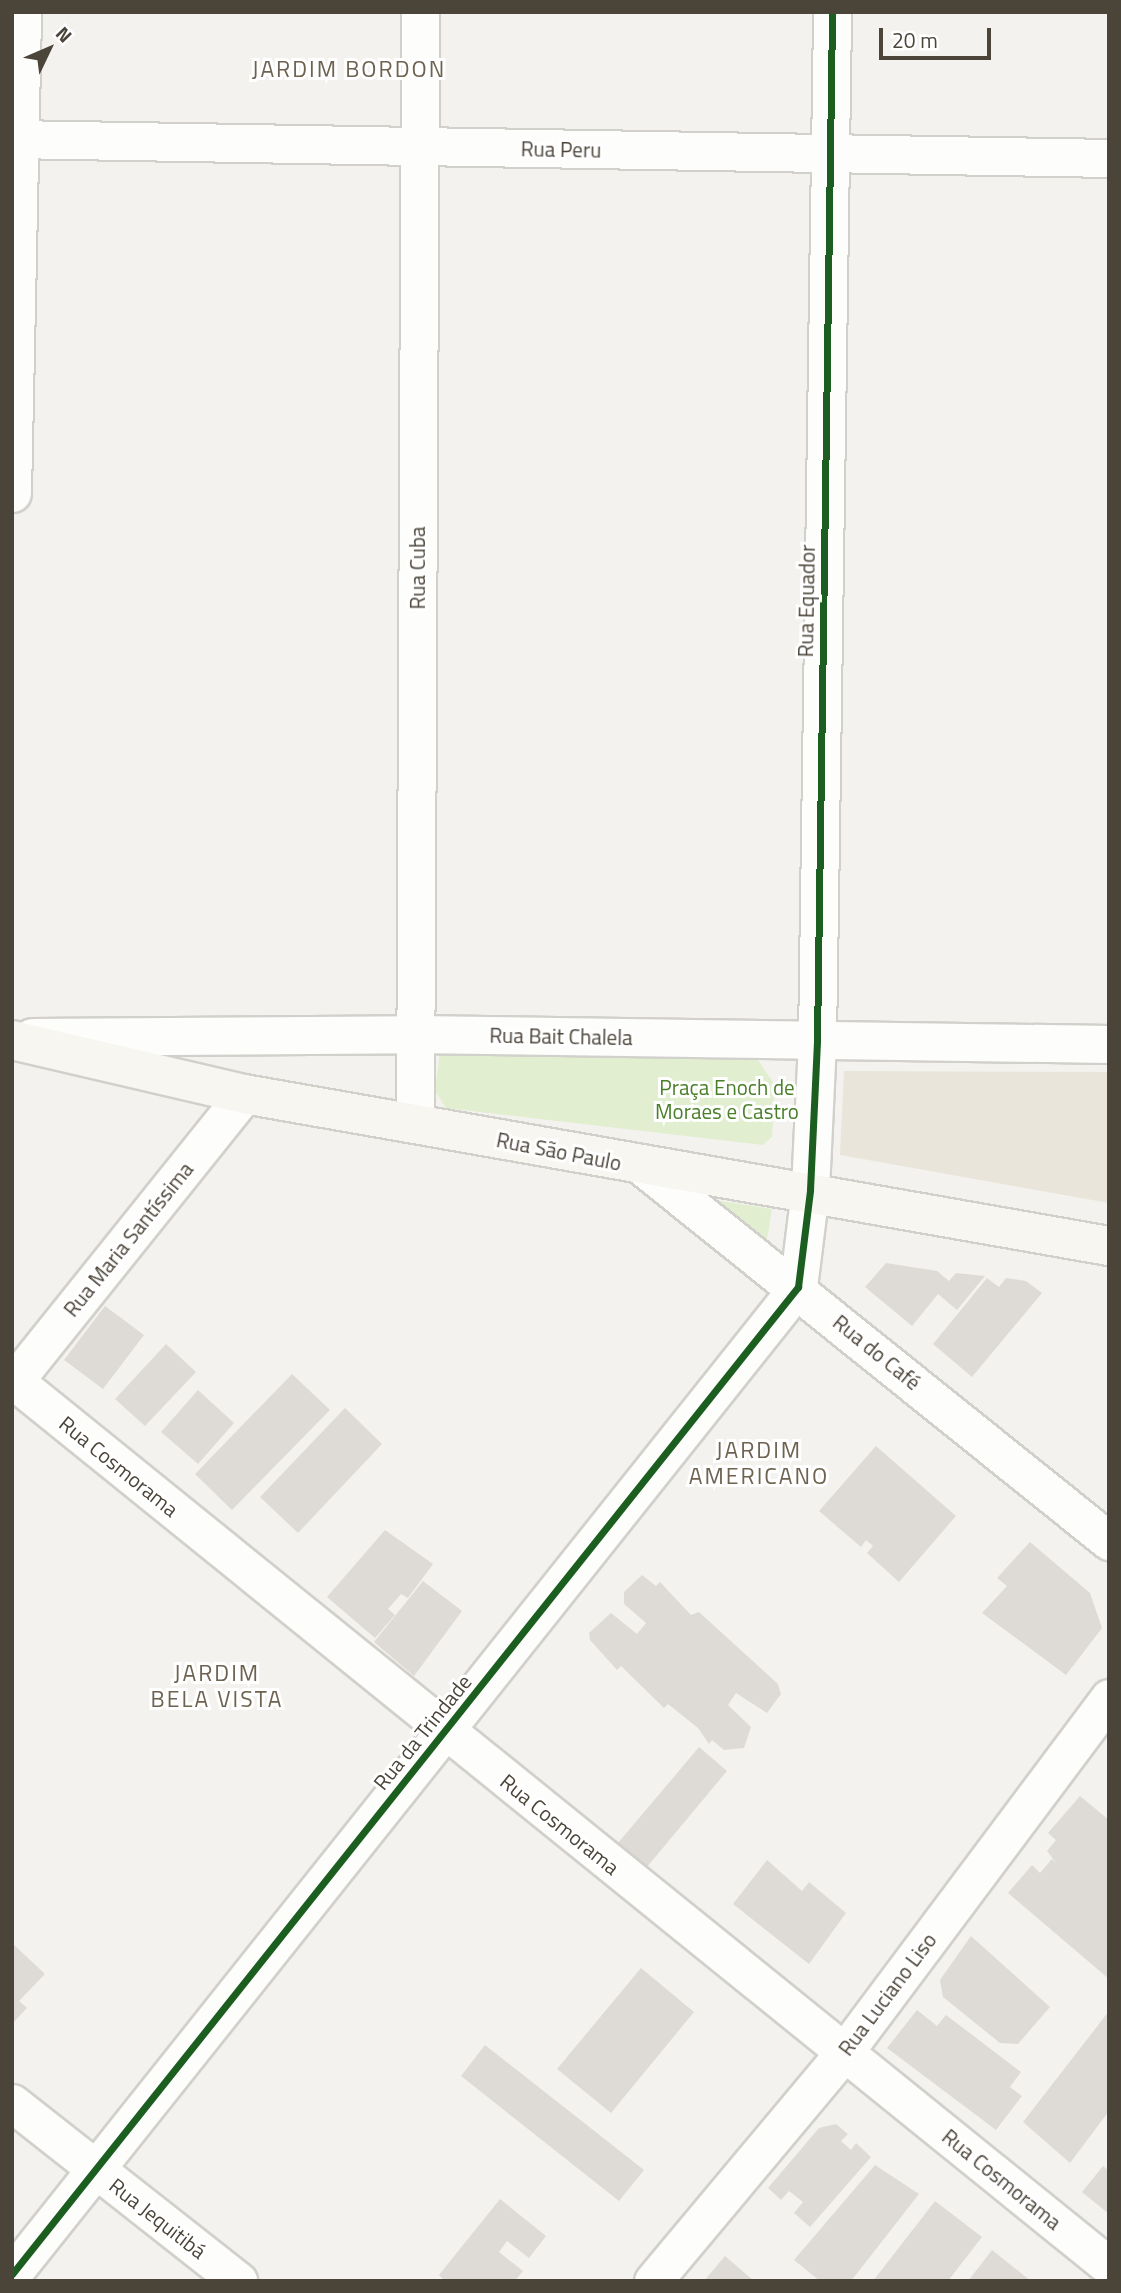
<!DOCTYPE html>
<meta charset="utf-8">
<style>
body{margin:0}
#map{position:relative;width:1121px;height:2293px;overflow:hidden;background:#f4f2ee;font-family:"Titillium Web",sans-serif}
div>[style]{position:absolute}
.education>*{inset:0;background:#eae5da}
.green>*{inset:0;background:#e1eecf}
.building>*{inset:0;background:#dedbd6}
.roads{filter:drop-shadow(2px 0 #d2d0cb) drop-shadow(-2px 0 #d2d0cb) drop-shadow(0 2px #d2d0cb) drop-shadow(0 -2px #d2d0cb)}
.minor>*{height:37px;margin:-18.5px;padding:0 18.5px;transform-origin:18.5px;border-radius:18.5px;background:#fdfdfc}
.secondary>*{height:38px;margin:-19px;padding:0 19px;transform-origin:19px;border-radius:19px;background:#f7f6f1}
.cycleway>*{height:7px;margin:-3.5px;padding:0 3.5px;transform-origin:3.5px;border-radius:3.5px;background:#1b5e20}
span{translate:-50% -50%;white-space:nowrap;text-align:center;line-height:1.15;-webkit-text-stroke:6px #fff;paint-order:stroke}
.street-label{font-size:21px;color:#4b4439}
.park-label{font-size:21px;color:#4a7f2a}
.neighbourhood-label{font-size:23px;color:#6e6250;letter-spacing:2px}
.frame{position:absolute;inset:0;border:14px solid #4b4439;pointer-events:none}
.north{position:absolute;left:14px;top:14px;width:70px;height:70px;-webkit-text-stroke:5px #fff;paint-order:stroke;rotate:46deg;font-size:19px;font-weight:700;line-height:28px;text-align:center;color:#4b4439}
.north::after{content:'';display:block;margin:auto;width:24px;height:32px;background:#4b4439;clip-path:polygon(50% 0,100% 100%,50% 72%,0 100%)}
.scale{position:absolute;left:879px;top:28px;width:112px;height:32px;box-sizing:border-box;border:4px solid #4b4439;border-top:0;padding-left:9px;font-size:21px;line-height:24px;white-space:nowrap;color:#4b4439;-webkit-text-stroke:5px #fff;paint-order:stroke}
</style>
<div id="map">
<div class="education">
<i style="clip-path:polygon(844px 1071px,1109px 1072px,1109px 1203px,840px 1155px)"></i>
</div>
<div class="green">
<i style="clip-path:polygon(441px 1043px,758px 1060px,775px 1085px,772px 1137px,763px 1145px,446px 1108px,435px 1091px)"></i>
<i style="clip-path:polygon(714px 1200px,772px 1209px,767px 1240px)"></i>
</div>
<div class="building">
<i style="clip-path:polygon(886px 1263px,937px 1271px,949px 1281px,956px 1273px,985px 1276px,957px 1310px,938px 1294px,912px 1326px,865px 1287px)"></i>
<i style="clip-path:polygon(987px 1278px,999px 1287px,1006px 1278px,1026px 1281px,1042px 1293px,972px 1377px,933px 1344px)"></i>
<i style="clip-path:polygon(105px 1306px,144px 1335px,103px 1389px,64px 1360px)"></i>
<i style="clip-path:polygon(166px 1344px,196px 1372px,145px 1426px,115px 1399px)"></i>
<i style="clip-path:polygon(292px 1374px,330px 1410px,232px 1510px,195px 1474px)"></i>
<i style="clip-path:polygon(198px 1390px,234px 1423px,198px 1464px,161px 1432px)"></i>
<i style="clip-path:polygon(345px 1408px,382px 1444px,298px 1533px,260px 1497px)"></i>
<i style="clip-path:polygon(876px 1446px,956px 1516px,899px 1582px,867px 1553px,873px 1546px,866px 1540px,861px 1547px,819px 1511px)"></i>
<i style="clip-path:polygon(385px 1530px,433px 1564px,408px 1598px,401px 1594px,388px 1609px,395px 1615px,375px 1638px,327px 1597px)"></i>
<i style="clip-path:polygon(1030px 1542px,1090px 1593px,1102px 1628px,1066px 1675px,982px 1613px,1007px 1586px,997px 1578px)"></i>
<i style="clip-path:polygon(642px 1575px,656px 1586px,660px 1582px,691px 1615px,699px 1612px,778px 1684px,781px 1694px,767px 1713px,736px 1693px,728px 1705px,751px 1727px,744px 1748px,724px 1750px,712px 1740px,709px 1744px,698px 1728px,668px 1704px,664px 1708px,621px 1666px,617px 1670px,590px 1640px,589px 1633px,611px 1613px,637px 1634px,646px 1623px,624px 1604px,624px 1592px)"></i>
<i style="clip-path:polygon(423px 1581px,462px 1611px,414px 1676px,374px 1642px)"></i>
<i style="clip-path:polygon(699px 1747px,727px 1771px,647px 1867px,618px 1843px)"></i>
<i style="clip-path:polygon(1080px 1796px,1109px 1820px,1109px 1979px,1008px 1893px,1032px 1865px,1040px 1873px,1052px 1859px,1057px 1864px,1047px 1851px,1056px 1840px,1048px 1833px)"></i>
<i style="clip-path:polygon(767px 1860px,802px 1891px,809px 1882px,846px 1913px,809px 1964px,733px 1904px)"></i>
<i style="clip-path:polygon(971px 1936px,1050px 2007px,1018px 2044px,1000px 2043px,943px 1997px,940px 1980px)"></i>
<i style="clip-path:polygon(12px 1943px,45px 1974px,19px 2001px,27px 2008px,12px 2024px)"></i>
<i style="clip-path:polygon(641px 1968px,694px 2012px,611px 2113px,557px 2069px)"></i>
<i style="clip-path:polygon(917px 2010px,937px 2026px,946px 2015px,1021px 2072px,1010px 2087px,1022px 2096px,996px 2130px,887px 2048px)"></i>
<i style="clip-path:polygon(1109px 2011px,1109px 2111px,1070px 2163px,1023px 2122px)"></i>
<i style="clip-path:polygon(485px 2045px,644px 2170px,619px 2201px,461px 2076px)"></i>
<i style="clip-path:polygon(836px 2124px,848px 2134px,841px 2141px,851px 2150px,856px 2143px,871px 2157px,810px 2227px,794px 2213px,803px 2202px,789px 2191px,781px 2200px,768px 2188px,819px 2128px)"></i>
<i style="clip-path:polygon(875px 2165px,919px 2194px,851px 2281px,820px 2281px,794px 2260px)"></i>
<i style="clip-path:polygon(1103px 2166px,1109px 2171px,1109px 2214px,1082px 2192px)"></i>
<i style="clip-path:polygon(500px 2199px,546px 2236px,529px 2258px,507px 2241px,499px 2252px,523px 2271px,515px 2281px,445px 2281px,439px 2275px)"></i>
<i style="clip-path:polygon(935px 2201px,982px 2237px,948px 2281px,873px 2281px)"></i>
<i style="clip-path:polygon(992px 2250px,1031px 2281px,968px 2281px)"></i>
<i style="clip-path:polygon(725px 2256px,754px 2281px,704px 2281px)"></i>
</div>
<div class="roads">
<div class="minor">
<i style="left:12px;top:139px;width:1097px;rotate:0.99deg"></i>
<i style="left:12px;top:493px;width:481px;rotate:-88.8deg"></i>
<i style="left:32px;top:1037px;width:382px;rotate:-0.4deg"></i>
<i style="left:414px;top:1034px;width:695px;rotate:0.82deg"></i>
<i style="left:415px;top:1124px;width:1112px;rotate:-89.74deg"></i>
<i style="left:643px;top:1167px;width:598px;rotate:38.75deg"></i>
<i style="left:12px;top:1379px;width:1411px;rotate:38.96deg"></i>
<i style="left:12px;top:1384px;width:371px;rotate:-51.3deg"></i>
<i style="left:12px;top:2103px;width:288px;rotate:38.2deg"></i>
<i style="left:12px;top:2274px;width:1262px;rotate:-51.47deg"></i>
<i style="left:798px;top:1287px;width:98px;rotate:-82.9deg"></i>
<i style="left:810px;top:1190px;width:150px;rotate:-87.3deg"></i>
<i style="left:817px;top:1040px;width:1028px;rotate:-89.16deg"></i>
<i style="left:653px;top:2281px;width:300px;rotate:-50.1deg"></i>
<i style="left:845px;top:2051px;width:441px;rotate:-53.2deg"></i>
</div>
<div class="secondary">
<i style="left:12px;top:1040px;width:238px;rotate:13.1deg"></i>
<i style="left:244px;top:1094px;width:878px;rotate:9.97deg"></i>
</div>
</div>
<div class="cycleway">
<i style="left:12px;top:2274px;width:1262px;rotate:-51.47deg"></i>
<i style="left:798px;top:1287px;width:98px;rotate:-82.9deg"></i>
<i style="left:810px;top:1190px;width:150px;rotate:-87.3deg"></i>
<i style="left:817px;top:1040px;width:1028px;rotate:-89.16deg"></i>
</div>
<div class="street-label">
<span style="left:561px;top:149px;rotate:1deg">Rua Peru</span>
<span style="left:417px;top:568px;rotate:-90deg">Rua Cuba</span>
<span style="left:806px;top:601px;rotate:-89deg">Rua Equador</span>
<span style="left:561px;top:1036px;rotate:1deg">Rua Bait Chalela</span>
<span style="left:559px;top:1151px;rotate:11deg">Rua São Paulo</span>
<span style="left:128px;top:1239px;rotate:-51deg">Rua Maria Santíssima</span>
<span style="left:877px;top:1352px;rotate:39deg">Rua do Café</span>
<span style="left:119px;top:1466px;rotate:39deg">Rua Cosmorama</span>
<span style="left:422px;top:1732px;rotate:-51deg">Rua da Trindade</span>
<span style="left:560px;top:1824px;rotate:39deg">Rua Cosmorama</span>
<span style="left:887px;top:1994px;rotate:-53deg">Rua Luciano Liso</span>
<span style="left:1002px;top:2179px;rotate:39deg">Rua Cosmorama</span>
<span style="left:158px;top:2218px;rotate:38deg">Rua Jequitibá</span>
</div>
<div class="park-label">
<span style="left:727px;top:1099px">Praça Enoch de<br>Moraes e Castro</span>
</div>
<div class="neighbourhood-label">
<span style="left:349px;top:69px">JARDIM BORDON</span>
<span style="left:759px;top:1463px">JARDIM<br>AMERICANO</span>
<span style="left:217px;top:1686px">JARDIM<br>BELA VISTA</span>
</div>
<div class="frame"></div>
<div class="north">N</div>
<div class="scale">20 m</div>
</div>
